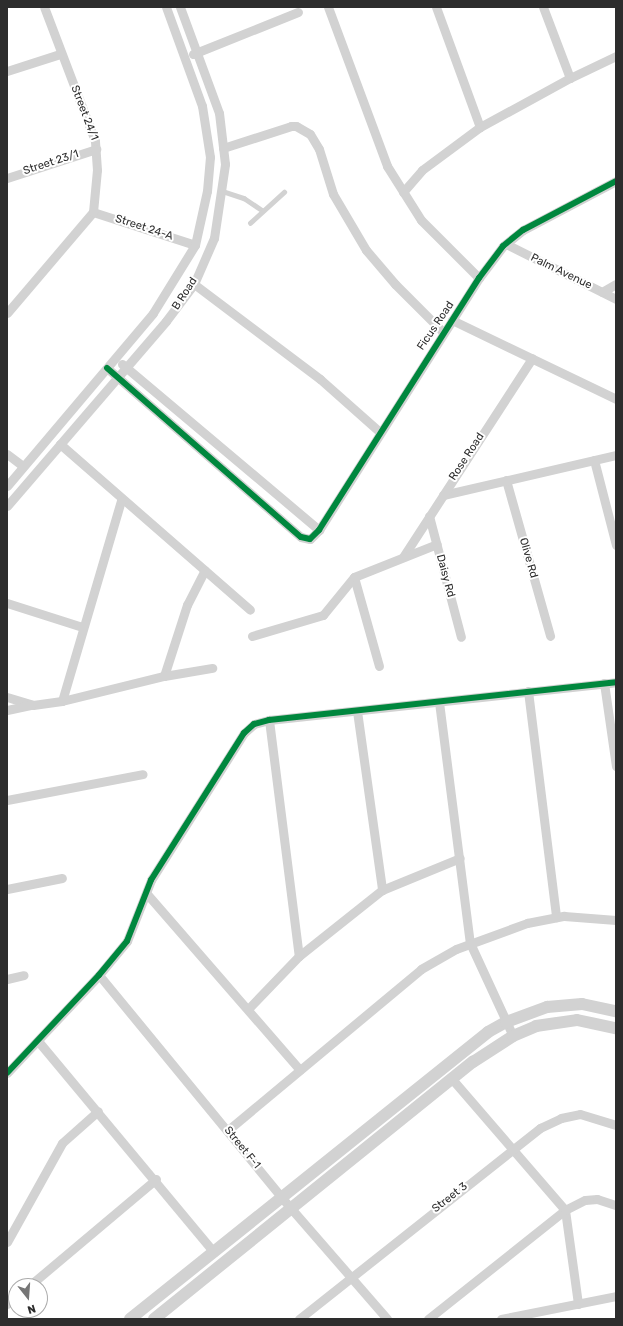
<!DOCTYPE html>
<style>
body{margin:0}
#map{position:relative;width:623px;height:1326px;overflow:hidden;background:#fff;font-family:Rubik,sans-serif}
div>[style]{position:absolute}
.service>*{height:4.5px;margin:-2.25px;padding:0 2.25px;transform-origin:2.25px;border-radius:2.25px;background:#d2d2d2}
.minor>*{height:9px;margin:-4.5px;padding:0 4.5px;transform-origin:4.5px;border-radius:4.5px;background:#d2d2d2}
.tertiary>*{height:12px;margin:-6px;padding:0 6px;transform-origin:6px;border-radius:6px;background:#d2d2d2}
.cycleway>*{height:6px;margin:-3px;padding:0 3px;transform-origin:3px;border-radius:3px;background:#00873e}
span{translate:-50% -50%;white-space:nowrap;text-align:center;line-height:1.15;-webkit-text-stroke:4px #fff;paint-order:stroke}
.street-label{font-size:11px;color:#2d2d2d}
.frame{position:absolute;inset:0;border:8px solid #2d2d2d;pointer-events:none}
.north{position:absolute;left:8px;top:1278px;width:40px;height:40px;box-sizing:border-box;background:#fff;border:1px solid #ababab;border-radius:50%;rotate:163deg;font-size:11px;font-weight:700;line-height:16px;text-align:center;color:#2d2d2d}
.north::after{content:'';display:block;margin:auto;width:14px;height:18px;background:#767676;clip-path:polygon(50% 0,100% 100%,50% 72%,0 100%)}
</style>
<div id="map">
<div class="service">
<i style="left:222px;top:191px;width:23px;rotate:18deg"></i>
<i style="left:244px;top:198px;width:22px;rotate:34deg"></i>
<i style="left:250px;top:223px;width:46px;rotate:-42.4deg"></i>
</div>
<div class="minor">
<i style="left:328px;top:7px;width:170px;rotate:69.6deg"></i>
<i style="left:387px;top:166px;width:64px;rotate:57.8deg"></i>
<i style="left:421px;top:220px;width:82px;rotate:45deg"></i>
<i style="left:436px;top:7px;width:128px;rotate:69.9deg"></i>
<i style="left:543px;top:7px;width:76px;rotate:69.2deg"></i>
<i style="left:193px;top:54px;width:113px;rotate:-21.8deg"></i>
<i style="left:7px;top:71px;width:56px;rotate:-17.8deg"></i>
<i style="left:223px;top:148px;width:71px;rotate:-17.9deg"></i>
<i style="left:291px;top:126px;width:5px"></i>
<i style="left:296px;top:126px;width:16px;rotate:30deg"></i>
<i style="left:310px;top:134px;width:17px;rotate:59deg"></i>
<i style="left:319px;top:149px;width:47px;rotate:72.7deg"></i>
<i style="left:333px;top:194px;width:65px;rotate:59.5deg"></i>
<i style="left:366px;top:250px;width:45px;rotate:49.5deg"></i>
<i style="left:395px;top:284px;width:68px;rotate:45deg"></i>
<i style="left:7px;top:178px;width:94px;rotate:-18deg"></i>
<i style="left:403px;top:192px;width:29px;rotate:-49deg"></i>
<i style="left:422px;top:170px;width:72px;rotate:-36.6deg"></i>
<i style="left:480px;top:127px;width:102px;rotate:-28.6deg"></i>
<i style="left:570px;top:78px;width:51px;rotate:-25.6deg"></i>
<i style="left:93px;top:212px;width:107px;rotate:17.9deg"></i>
<i style="left:506px;top:244px;width:123px;rotate:26.6deg"></i>
<i style="left:194px;top:284px;width:158px;rotate:37deg"></i>
<i style="left:320px;top:379px;width:80px;rotate:41.5deg"></i>
<i style="left:602px;top:292px;width:16px;rotate:-30deg"></i>
<i style="left:7px;top:313px;width:133px;rotate:-49.6deg"></i>
<i style="left:93px;top:212px;width:42px;rotate:-84.6deg"></i>
<i style="left:97px;top:170px;width:29px;rotate:-94deg"></i>
<i style="left:95px;top:141px;width:143px;rotate:-110.8deg"></i>
<i style="left:452px;top:320px;width:182px;rotate:25.7deg"></i>
<i style="left:122px;top:364px;width:258px;rotate:40.1deg"></i>
<i style="left:107px;top:368px;width:257px;rotate:41.1deg"></i>
<i style="left:301px;top:537px;width:9px;rotate:13deg"></i>
<i style="left:310px;top:539px;width:13px;rotate:-45deg"></i>
<i style="left:319px;top:530px;width:299px;rotate:-57.6deg"></i>
<i style="left:479px;top:278px;width:40px;rotate:-53deg"></i>
<i style="left:503px;top:246px;width:26px;rotate:-39deg"></i>
<i style="left:523px;top:230px;width:105px;rotate:-27.8deg"></i>
<i style="left:60px;top:444px;width:252px;rotate:41.1deg"></i>
<i style="left:7px;top:454px;width:20px;rotate:37deg"></i>
<i style="left:594px;top:460px;width:88px;rotate:75.5deg"></i>
<i style="left:506px;top:480px;width:162px;rotate:74.2deg"></i>
<i style="left:7px;top:486px;width:226px;rotate:-49.8deg"></i>
<i style="left:153px;top:313px;width:80px;rotate:-58.3deg"></i>
<i style="left:195px;top:245px;width:55px;rotate:-77.5deg"></i>
<i style="left:207px;top:191px;width:34px;rotate:-85deg"></i>
<i style="left:210px;top:157px;width:52px;rotate:-98.9deg"></i>
<i style="left:202px;top:106px;width:105px;rotate:-110deg"></i>
<i style="left:443px;top:495px;width:178px;rotate:-13deg"></i>
<i style="left:7px;top:506px;width:244px;rotate:-49.3deg"></i>
<i style="left:166px;top:321px;width:46px;rotate:-52.9deg"></i>
<i style="left:194px;top:284px;width:50px;rotate:-66.5deg"></i>
<i style="left:214px;top:238px;width:75px;rotate:-81.5deg"></i>
<i style="left:225px;top:164px;width:51px;rotate:-96.7deg"></i>
<i style="left:219px;top:113px;width:113px;rotate:-110.2deg"></i>
<i style="left:429px;top:516px;width:125px;rotate:75.2deg"></i>
<i style="left:403px;top:557px;width:237px;rotate:-57deg"></i>
<i style="left:7px;top:603px;width:79px;rotate:17.7deg"></i>
<i style="left:252px;top:636px;width:74px;rotate:-16.5deg"></i>
<i style="left:323px;top:615px;width:49px;rotate:-50.8deg"></i>
<i style="left:379px;top:666px;width:92px;rotate:-105.7deg"></i>
<i style="left:354px;top:577px;width:89px;rotate:-21.7deg"></i>
<i style="left:164px;top:676px;width:75px;rotate:-72.1deg"></i>
<i style="left:187px;top:605px;width:39px;rotate:-63deg"></i>
<i style="left:604px;top:683px;width:84px;rotate:81.8deg"></i>
<i style="left:528px;top:691px;width:228px;rotate:82.9deg"></i>
<i style="left:7px;top:697px;width:27px;rotate:17deg"></i>
<i style="left:33px;top:705px;width:29px;rotate:-8deg"></i>
<i style="left:62px;top:701px;width:105px;rotate:-13.8deg"></i>
<i style="left:164px;top:676px;width:49px;rotate:-9.5deg"></i>
<i style="left:62px;top:701px;width:209px;rotate:-73.6deg"></i>
<i style="left:439px;top:702px;width:243px;rotate:82.7deg"></i>
<i style="left:470px;top:943px;width:102px;rotate:65.2deg"></i>
<i style="left:7px;top:710px;width:25px;rotate:-12deg"></i>
<i style="left:357px;top:711px;width:181px;rotate:82deg"></i>
<i style="left:269px;top:720px;width:238px;rotate:82.8deg"></i>
<i style="left:7px;top:800px;width:138px;rotate:-10.8deg"></i>
<i style="left:7px;top:889px;width:56px;rotate:-11.3deg"></i>
<i style="left:147px;top:894px;width:233px;rotate:49deg"></i>
<i style="left:99px;top:975px;width:288px;rotate:50.6deg"></i>
<i style="left:282px;top:1198px;width:160px;rotate:49deg"></i>
<i style="left:7px;top:979px;width:17px;rotate:-13deg"></i>
<i style="left:248px;top:1009px;width:74px;rotate:-46.1deg"></i>
<i style="left:299px;top:956px;width:106px;rotate:-38.5deg"></i>
<i style="left:382px;top:890px;width:84px;rotate:-22.3deg"></i>
<i style="left:38px;top:1041px;width:275px;rotate:50.2deg"></i>
<i style="left:7px;top:1073px;width:134px;rotate:-46.8deg"></i>
<i style="left:99px;top:975px;width:44px;rotate:-50.5deg"></i>
<i style="left:127px;top:941px;width:66px;rotate:-68.5deg"></i>
<i style="left:151px;top:880px;width:174px;rotate:-57.7deg"></i>
<i style="left:244px;top:733px;width:13px;rotate:-42deg"></i>
<i style="left:254px;top:724px;width:16px;rotate:-15deg"></i>
<i style="left:269px;top:720px;width:349px;rotate:-6.2deg"></i>
<i style="left:452px;top:1079px;width:173px;rotate:49.2deg"></i>
<i style="left:565px;top:1210px;width:95px;rotate:82.1deg"></i>
<i style="left:228px;top:1130px;width:251px;rotate:-39.8deg"></i>
<i style="left:421px;top:969px;width:40px;rotate:-29.7deg"></i>
<i style="left:456px;top:949px;width:76px;rotate:-20.1deg"></i>
<i style="left:527px;top:923px;width:38px;rotate:-11deg"></i>
<i style="left:564px;top:916px;width:52px;rotate:4.4deg"></i>
<i style="left:7px;top:1242px;width:113px;rotate:-60.9deg"></i>
<i style="left:62px;top:1143px;width:48px;rotate:-41.6deg"></i>
<i style="left:29px;top:1286px;width:166px;rotate:-40.1deg"></i>
<i style="left:7px;top:1304px;width:11px;rotate:-38deg"></i>
<i style="left:299px;top:1319px;width:308px;rotate:-38.4deg"></i>
<i style="left:540px;top:1128px;width:23px;rotate:-25deg"></i>
<i style="left:561px;top:1118px;width:19px;rotate:-12deg"></i>
<i style="left:580px;top:1114px;width:38px;rotate:17deg"></i>
<i style="left:428px;top:1319px;width:175px;rotate:-38.5deg"></i>
<i style="left:565px;top:1210px;width:22px;rotate:-27deg"></i>
<i style="left:585px;top:1200px;width:12px;rotate:-5deg"></i>
<i style="left:597px;top:1199px;width:20px;rotate:18deg"></i>
<i style="left:501px;top:1319px;width:117px;rotate:-11.3deg"></i>
</div>
<div class="tertiary">
<i style="left:130px;top:1319px;width:459px;rotate:-38.7deg"></i>
<i style="left:488px;top:1032px;width:21px;rotate:-29deg"></i>
<i style="left:506px;top:1022px;width:44px;rotate:-20.1deg"></i>
<i style="left:547px;top:1007px;width:35px;rotate:-5deg"></i>
<i style="left:582px;top:1004px;width:35px;rotate:12deg"></i>
<i style="left:154px;top:1319px;width:410px;rotate:-38.9deg"></i>
<i style="left:473px;top:1062px;width:48px;rotate:-33deg"></i>
<i style="left:513px;top:1036px;width:25px;rotate:-23deg"></i>
<i style="left:536px;top:1026px;width:41px;rotate:-8.3deg"></i>
<i style="left:577px;top:1020px;width:40px;rotate:12deg"></i>
</div>
<div class="cycleway">
<i style="left:107px;top:368px;width:257px;rotate:41.1deg"></i>
<i style="left:301px;top:537px;width:9px;rotate:13deg"></i>
<i style="left:310px;top:539px;width:13px;rotate:-45deg"></i>
<i style="left:319px;top:530px;width:299px;rotate:-57.6deg"></i>
<i style="left:479px;top:278px;width:40px;rotate:-53deg"></i>
<i style="left:503px;top:246px;width:26px;rotate:-39deg"></i>
<i style="left:523px;top:230px;width:105px;rotate:-27.8deg"></i>
<i style="left:7px;top:1073px;width:134px;rotate:-46.8deg"></i>
<i style="left:99px;top:975px;width:44px;rotate:-50.5deg"></i>
<i style="left:127px;top:941px;width:66px;rotate:-68.5deg"></i>
<i style="left:151px;top:880px;width:174px;rotate:-57.7deg"></i>
<i style="left:244px;top:733px;width:13px;rotate:-42deg"></i>
<i style="left:254px;top:724px;width:16px;rotate:-15deg"></i>
<i style="left:269px;top:720px;width:349px;rotate:-6.2deg"></i>
</div>
<div class="street-label">
<span style="left:84px;top:113px;rotate:69deg">Street 24/1</span>
<span style="left:51px;top:163px;rotate:-18deg">Street 23/1</span>
<span style="left:144px;top:228px;rotate:18deg">Street 24-A</span>
<span style="left:561px;top:272px;rotate:26deg">Palm Avenue</span>
<span style="left:185px;top:294px;rotate:-57deg">B Road</span>
<span style="left:436px;top:326px;rotate:-56deg">Ficus Road</span>
<span style="left:467px;top:457px;rotate:-57deg">Rose Road</span>
<span style="left:528px;top:558px;rotate:74deg">Olive Rd</span>
<span style="left:445px;top:576px;rotate:75deg">Daisy Rd</span>
<span style="left:242px;top:1148px;rotate:51deg">Street F-1</span>
<span style="left:450px;top:1198px;rotate:-38deg">Street 3</span>
</div>
<div class="frame"></div>
<div class="north">N</div>
</div>
